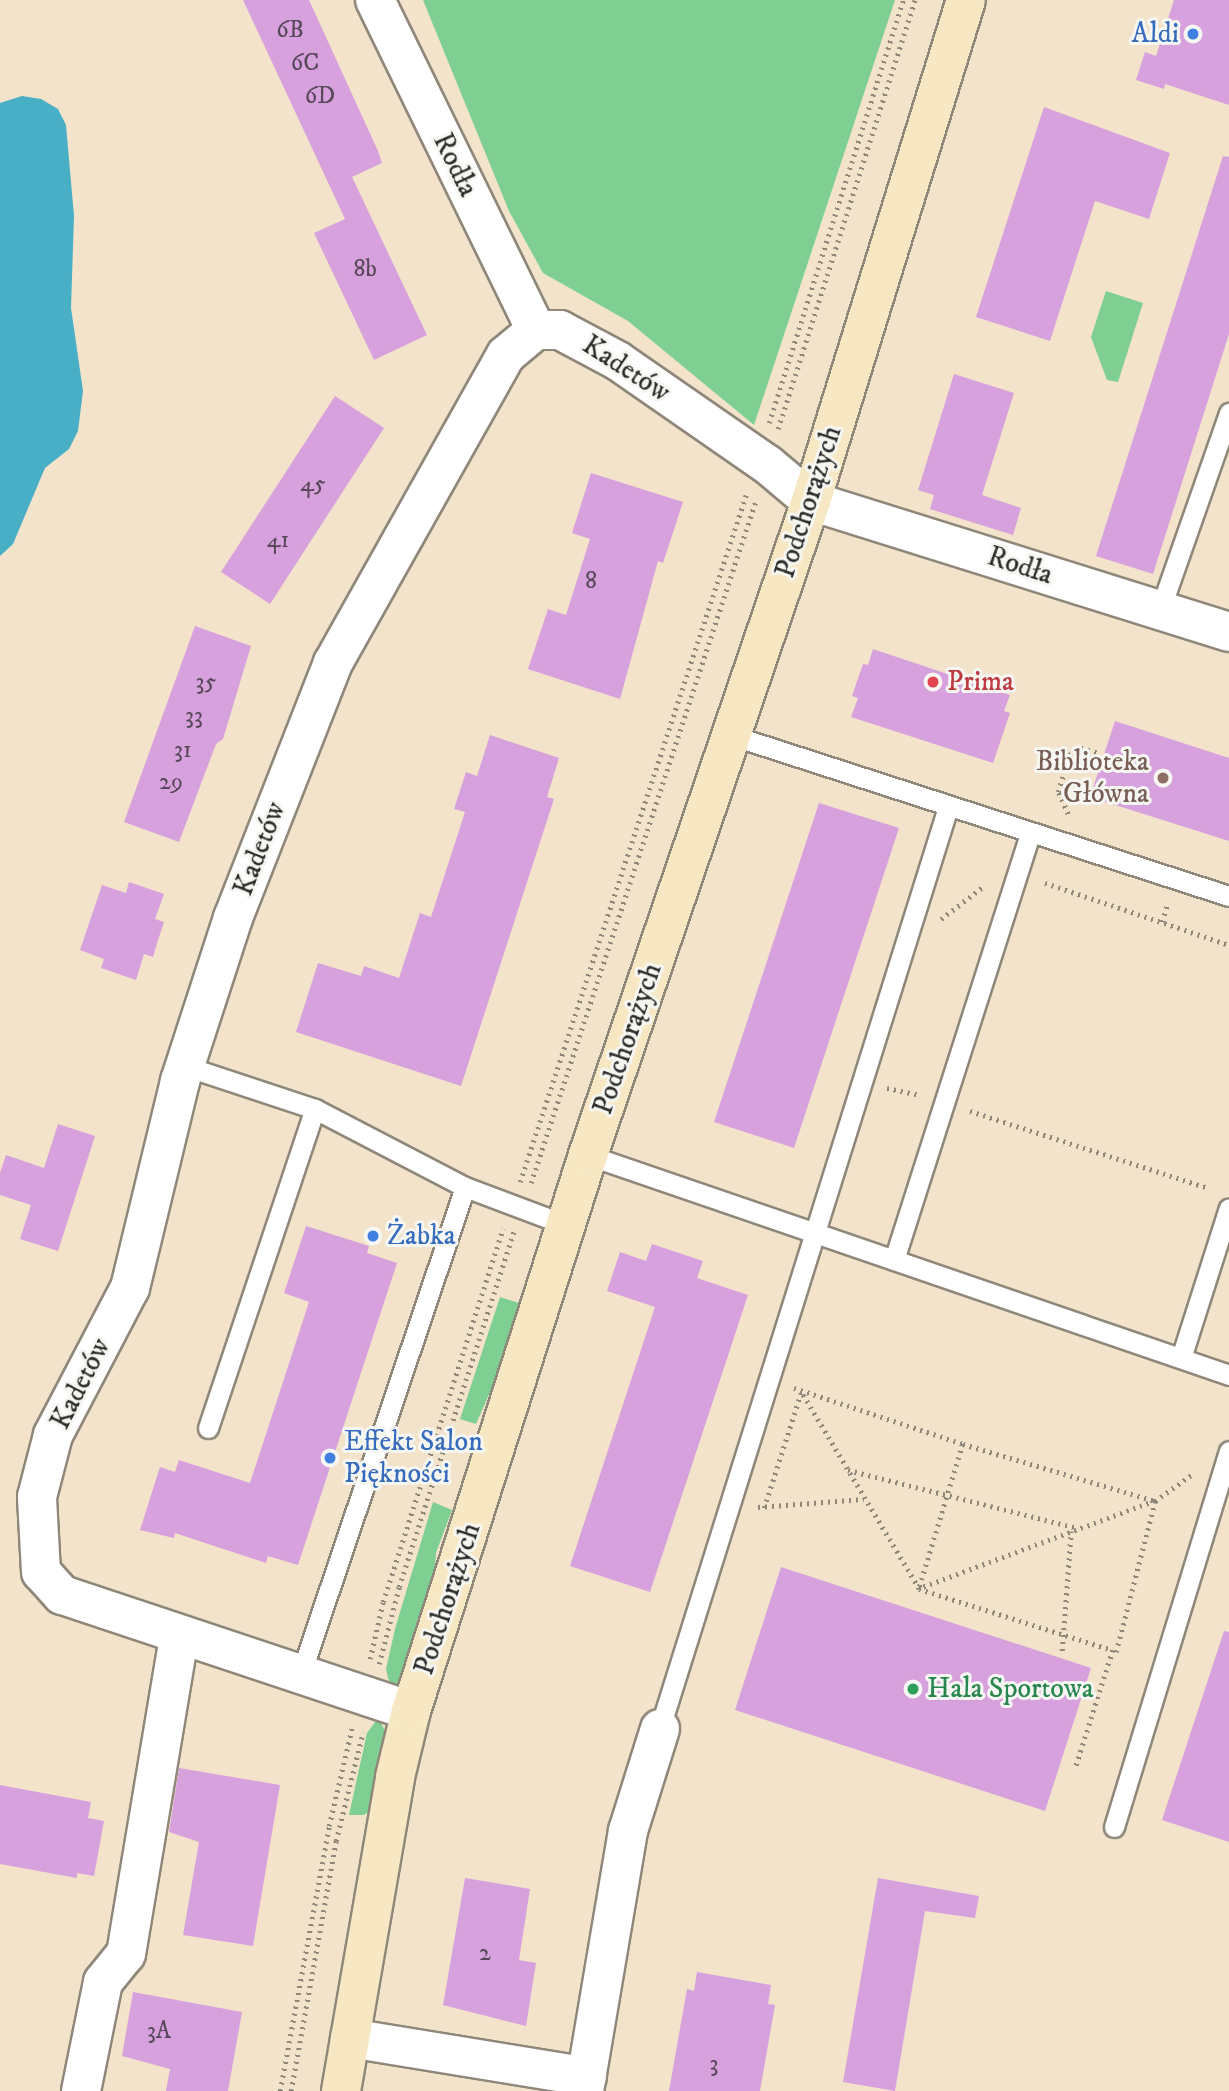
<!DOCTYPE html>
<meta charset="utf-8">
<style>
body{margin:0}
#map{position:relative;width:1229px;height:2091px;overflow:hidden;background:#f2e3ca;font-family:"IM FELL DW Pica",serif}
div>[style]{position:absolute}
.green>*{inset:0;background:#7ecf91}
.water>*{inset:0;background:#48afc7}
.building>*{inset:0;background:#d7a1de}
.path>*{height:4.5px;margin-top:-2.25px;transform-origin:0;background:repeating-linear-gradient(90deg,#8e877a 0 2px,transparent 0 7px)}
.roads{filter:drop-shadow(2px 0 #8e877a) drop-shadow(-2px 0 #8e877a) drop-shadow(0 2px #8e877a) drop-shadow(0 -2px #8e877a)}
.lane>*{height:19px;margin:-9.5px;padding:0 9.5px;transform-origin:9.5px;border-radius:9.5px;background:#fff}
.street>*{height:38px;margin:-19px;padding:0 19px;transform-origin:19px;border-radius:19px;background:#fff}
.secondary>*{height:38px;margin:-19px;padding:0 19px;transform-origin:19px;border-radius:19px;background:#f7e8c3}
.dots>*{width:19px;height:19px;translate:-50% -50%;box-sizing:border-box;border:4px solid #f6f6f2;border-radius:50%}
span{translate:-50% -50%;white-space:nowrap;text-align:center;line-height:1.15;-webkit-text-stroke:6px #f6f6f2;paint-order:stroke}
.number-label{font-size:24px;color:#564858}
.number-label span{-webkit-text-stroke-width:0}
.shop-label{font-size:28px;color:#366cbe}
.right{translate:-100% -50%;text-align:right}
.left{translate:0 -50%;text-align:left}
.street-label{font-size:28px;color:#2b2b2b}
.health-label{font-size:28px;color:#be3a42}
.education-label{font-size:28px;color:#785e54}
.leisure-label{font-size:28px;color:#27864d}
</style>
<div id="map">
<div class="green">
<i style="clip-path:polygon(423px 0,895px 0,754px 425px,628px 321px,543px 273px,509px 211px)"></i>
<i style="clip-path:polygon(1106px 291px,1143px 303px,1118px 382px,1107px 380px,1091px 337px)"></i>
<i style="clip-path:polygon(500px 1297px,528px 1306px,476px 1424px,460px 1419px)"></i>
<i style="clip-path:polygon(433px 1502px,452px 1510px,436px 1553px,433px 1594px,400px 1686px,390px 1686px,386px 1669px,395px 1629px)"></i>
<i style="clip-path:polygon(378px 1718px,389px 1738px,375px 1807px,364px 1815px,349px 1815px,367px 1733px)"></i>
</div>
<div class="water">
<i style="clip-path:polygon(22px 96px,41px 99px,58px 109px,66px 125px,74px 216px,71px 308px,83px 391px,78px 431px,69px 449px,45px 468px,13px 544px,0 556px,0 103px)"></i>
</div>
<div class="building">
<i style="clip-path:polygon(243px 0,309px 0,378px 151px,382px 163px,352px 177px,427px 335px,374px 360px,314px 233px,345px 219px)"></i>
<i style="clip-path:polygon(1174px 0,1229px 0,1229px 105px,1165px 84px,1164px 89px,1136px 80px,1145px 52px,1156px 56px)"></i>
<i style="clip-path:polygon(1044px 107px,1170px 153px,1149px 219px,1095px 201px,1050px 341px,976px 317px)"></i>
<i style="clip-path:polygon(1223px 156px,1229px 157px,1229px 334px,1153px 574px,1096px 556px)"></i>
<i style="clip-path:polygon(954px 374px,1014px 393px,982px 495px,1021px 508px,1013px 535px,930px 509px,934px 495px,918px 490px)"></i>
<i style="clip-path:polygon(335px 396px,384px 428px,270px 604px,221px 572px)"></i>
<i style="clip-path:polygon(591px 473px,683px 502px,663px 563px,658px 561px,620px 699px,528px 669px,548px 609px,566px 615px,590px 539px,572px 533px)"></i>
<i style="clip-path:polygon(195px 626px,251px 646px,223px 739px,216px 744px,179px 842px,124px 822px)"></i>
<i style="clip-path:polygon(873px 649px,1010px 695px,1004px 711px,1010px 713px,993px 763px,851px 717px,858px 698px,852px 696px,863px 664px,868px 665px)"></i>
<i style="clip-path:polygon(1115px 721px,1229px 758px,1229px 841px,1090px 797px)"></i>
<i style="clip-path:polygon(490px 735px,559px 758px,547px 797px,554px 799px,461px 1086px,296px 1032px,318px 963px,361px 976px,364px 966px,399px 978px,420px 913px,431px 917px,465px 812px,454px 809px,466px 772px,477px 776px)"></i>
<i style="clip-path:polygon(819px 803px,899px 828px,794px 1148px,714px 1122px)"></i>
<i style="clip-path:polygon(129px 882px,164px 894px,155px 919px,164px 922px,158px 940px,153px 957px,144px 954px,136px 980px,101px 968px,104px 959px,80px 950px,102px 885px,126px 893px)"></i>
<i style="clip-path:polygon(58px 1124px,95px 1136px,58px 1251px,20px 1239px,31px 1205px,0 1195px,0 1173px,6px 1155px,44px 1168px)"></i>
<i style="clip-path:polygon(306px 1226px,369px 1246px,367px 1253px,397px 1263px,298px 1565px,268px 1556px,266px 1563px,175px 1533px,174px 1538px,140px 1530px,160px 1467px,175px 1472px,179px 1460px,250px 1483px,309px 1302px,284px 1293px)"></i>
<i style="clip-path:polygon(652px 1244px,703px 1261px,697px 1278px,748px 1295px,650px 1592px,570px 1566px,655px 1307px,607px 1291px,620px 1252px,646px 1261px)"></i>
<i style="clip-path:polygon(781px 1567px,1091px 1668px,1045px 1811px,735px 1710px)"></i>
<i style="clip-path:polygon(1224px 1631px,1229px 1632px,1229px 1842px,1162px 1820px)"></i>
<i style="clip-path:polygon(179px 1768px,280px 1785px,253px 1946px,183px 1935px,199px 1842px,169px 1832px)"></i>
<i style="clip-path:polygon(0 1785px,91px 1802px,88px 1818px,104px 1821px,94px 1876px,77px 1873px,77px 1878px,0 1864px)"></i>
<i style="clip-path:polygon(465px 1878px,530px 1889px,519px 1960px,536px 1963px,526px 2026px,443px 2005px)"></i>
<i style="clip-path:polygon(878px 1878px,979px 1896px,975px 1918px,925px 1911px,895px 2091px,843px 2082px)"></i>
<i style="clip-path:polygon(697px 1972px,771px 1985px,768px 2004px,775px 2005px,760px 2091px,669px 2091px,687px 1989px,694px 1991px)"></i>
<i style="clip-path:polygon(133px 1992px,242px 2012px,228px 2091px,166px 2091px,170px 2069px,122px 2056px)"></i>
</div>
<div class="path">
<i style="left:769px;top:423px;width:444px;rotate:-72.4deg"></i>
<i style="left:778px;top:429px;width:450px;rotate:-72.3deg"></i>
<i style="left:1068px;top:814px;width:24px;rotate:-114deg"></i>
<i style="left:1058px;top:792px;width:39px;rotate:-73deg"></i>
<i style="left:1069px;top:755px;width:14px;rotate:-30deg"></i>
<i style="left:1081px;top:748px;width:19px;rotate:16deg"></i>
<i style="left:1045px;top:883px;width:194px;rotate:18.6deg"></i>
<i style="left:941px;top:919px;width:54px;rotate:-37.5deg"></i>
<i style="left:1162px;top:922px;width:18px;rotate:-74deg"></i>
<i style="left:887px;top:1088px;width:33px;rotate:12deg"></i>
<i style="left:970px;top:1111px;width:250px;rotate:17.9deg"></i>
<i style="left:520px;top:1182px;width:723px;rotate:-71.79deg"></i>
<i style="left:531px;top:1183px;width:719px;rotate:-71.77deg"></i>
<i style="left:794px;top:1388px;width:178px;rotate:18.3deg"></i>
<i style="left:963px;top:1444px;width:200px;rotate:16.5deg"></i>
<i style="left:1155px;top:1501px;width:252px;rotate:159.6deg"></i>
<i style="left:919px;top:1589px;width:230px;rotate:-120.9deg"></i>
<i style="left:963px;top:1444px;width:152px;rotate:106.9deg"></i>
<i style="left:919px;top:1589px;width:203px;rotate:17.5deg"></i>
<i style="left:1113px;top:1650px;width:126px;rotate:107.6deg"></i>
<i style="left:848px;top:1470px;width:236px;rotate:14.2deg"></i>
<i style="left:758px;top:1507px;width:106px;rotate:-4.3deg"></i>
<i style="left:764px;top:1508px;width:121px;rotate:-72.2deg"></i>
<i style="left:1062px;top:1651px;width:120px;rotate:-85.7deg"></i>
<i style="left:1116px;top:1652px;width:156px;rotate:-75.5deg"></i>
<i style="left:1155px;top:1501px;width:48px;rotate:-35.7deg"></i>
<i style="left:370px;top:1659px;width:58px;rotate:-77.2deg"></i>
<i style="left:383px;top:1602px;width:392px;rotate:-72.2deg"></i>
<i style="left:379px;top:1664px;width:80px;rotate:-75.4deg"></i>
<i style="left:399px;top:1587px;width:373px;rotate:-72.1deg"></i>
<i style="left:280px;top:2091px;width:269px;rotate:-79.5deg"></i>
<i style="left:329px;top:1826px;width:101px;rotate:-76.8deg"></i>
<i style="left:291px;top:2091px;width:254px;rotate:-79.8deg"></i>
<i style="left:336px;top:1841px;width:112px;rotate:-76.1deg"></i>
</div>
<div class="roads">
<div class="lane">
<i style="left:1160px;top:610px;width:209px;rotate:-70.7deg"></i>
<i style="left:731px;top:735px;width:523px;rotate:17.92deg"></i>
<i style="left:185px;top:1066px;width:137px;rotate:18.3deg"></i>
<i style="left:315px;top:1109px;width:169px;rotate:27.5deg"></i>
<i style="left:465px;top:1187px;width:108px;rotate:20.6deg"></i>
<i style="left:588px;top:1155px;width:678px;rotate:18.94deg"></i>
<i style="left:894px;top:1260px;width:449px;rotate:-72.3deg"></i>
<i style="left:1181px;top:1358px;width:157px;rotate:-72.3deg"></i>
<i style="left:208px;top:1428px;width:336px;rotate:-71.5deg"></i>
<i style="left:300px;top:1676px;width:516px;rotate:-71.35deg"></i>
<i style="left:663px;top:1718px;width:955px;rotate:-72.63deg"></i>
<i style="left:1114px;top:1827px;width:393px;rotate:-73deg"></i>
</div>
<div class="street">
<i style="left:375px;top:0;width:367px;rotate:64deg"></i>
<i style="left:411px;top:1711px;width:368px;rotate:-161.6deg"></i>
<i style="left:62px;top:1595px;width:31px;rotate:-132deg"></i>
<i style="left:41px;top:1572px;width:75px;rotate:-93.1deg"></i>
<i style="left:37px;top:1497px;width:64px;rotate:-75.5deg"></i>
<i style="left:53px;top:1435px;width:166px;rotate:-62.4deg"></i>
<i style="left:130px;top:1288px;width:213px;rotate:-76.4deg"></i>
<i style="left:180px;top:1081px;width:171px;rotate:-72deg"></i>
<i style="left:233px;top:918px;width:274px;rotate:-68.6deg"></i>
<i style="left:333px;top:663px;width:353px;rotate:-60.7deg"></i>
<i style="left:506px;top:355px;width:39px;rotate:-40deg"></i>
<i style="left:536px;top:330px;width:24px"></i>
<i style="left:560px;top:330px;width:66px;rotate:28.1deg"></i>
<i style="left:618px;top:361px;width:181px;rotate:34.7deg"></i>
<i style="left:767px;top:464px;width:57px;rotate:40.1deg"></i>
<i style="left:811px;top:501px;width:438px;rotate:17.4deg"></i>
<i style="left:350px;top:2038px;width:240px;rotate:9.3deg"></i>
<i style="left:81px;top:2091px;width:111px;rotate:-78.6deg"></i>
<i style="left:103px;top:1982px;width:36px;rotate:-51deg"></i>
<i style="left:126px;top:1954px;width:321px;rotate:-80.5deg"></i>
<i style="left:584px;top:2091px;width:264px;rotate:-80.4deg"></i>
<i style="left:628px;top:1831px;width:107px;rotate:-72.6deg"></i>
</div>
<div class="secondary">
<i style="left:341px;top:2091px;width:319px;rotate:-80.2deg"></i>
<i style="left:395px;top:1777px;width:68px;rotate:-76.4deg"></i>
<i style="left:411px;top:1711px;width:583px;rotate:-72.34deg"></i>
<i style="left:588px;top:1155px;width:691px;rotate:-71.17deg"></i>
<i style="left:811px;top:501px;width:524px;rotate:-72.81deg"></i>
</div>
</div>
<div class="dots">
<i style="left:1193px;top:34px;background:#3f7fe0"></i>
<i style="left:933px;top:682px;background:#e0444e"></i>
<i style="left:1163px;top:778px;background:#8d6e63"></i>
<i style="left:373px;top:1236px;background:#3f7fe0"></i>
<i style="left:330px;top:1458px;background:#3f7fe0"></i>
<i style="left:913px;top:1689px;background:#2e9e5b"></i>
</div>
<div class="number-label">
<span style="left:290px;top:31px">6B</span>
<span style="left:305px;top:64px">6C</span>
<span style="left:320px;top:97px">6D</span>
<span style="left:365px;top:270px">8b</span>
<span style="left:313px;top:485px">45</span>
<span style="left:278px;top:541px">41</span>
<span style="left:591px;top:582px">8</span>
<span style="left:206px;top:683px">35</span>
<span style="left:194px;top:717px">33</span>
<span style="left:183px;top:751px">31</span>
<span style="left:171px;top:783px">29</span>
<span style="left:485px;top:1954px">2</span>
<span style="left:159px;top:2032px">3A</span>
<span style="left:714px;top:2065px">3</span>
</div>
<div class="shop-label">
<span class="right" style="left:1179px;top:34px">Aldi</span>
<span class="left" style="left:387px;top:1236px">Żabka</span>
<span class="left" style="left:344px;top:1458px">Effekt Salon<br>Piękności</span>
</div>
<div class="street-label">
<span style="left:455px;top:165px;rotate:64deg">Rodła</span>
<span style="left:626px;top:369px;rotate:33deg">Kadetów</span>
<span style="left:809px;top:502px;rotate:-72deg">Podchorążych</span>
<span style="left:1020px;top:566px;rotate:18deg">Rodła</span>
<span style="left:260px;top:849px;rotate:-69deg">Kadetów</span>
<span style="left:628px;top:1039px;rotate:-71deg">Podchorążych</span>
<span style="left:81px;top:1384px;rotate:-63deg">Kadetów</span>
<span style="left:448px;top:1599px;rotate:-72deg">Podchorążych</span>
</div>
<div class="health-label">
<span class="left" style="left:947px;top:682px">Prima</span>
</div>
<div class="education-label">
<span class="right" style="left:1149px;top:778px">Biblioteka<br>Główna</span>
</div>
<div class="leisure-label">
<span class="left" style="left:927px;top:1689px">Hala Sportowa</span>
</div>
</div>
